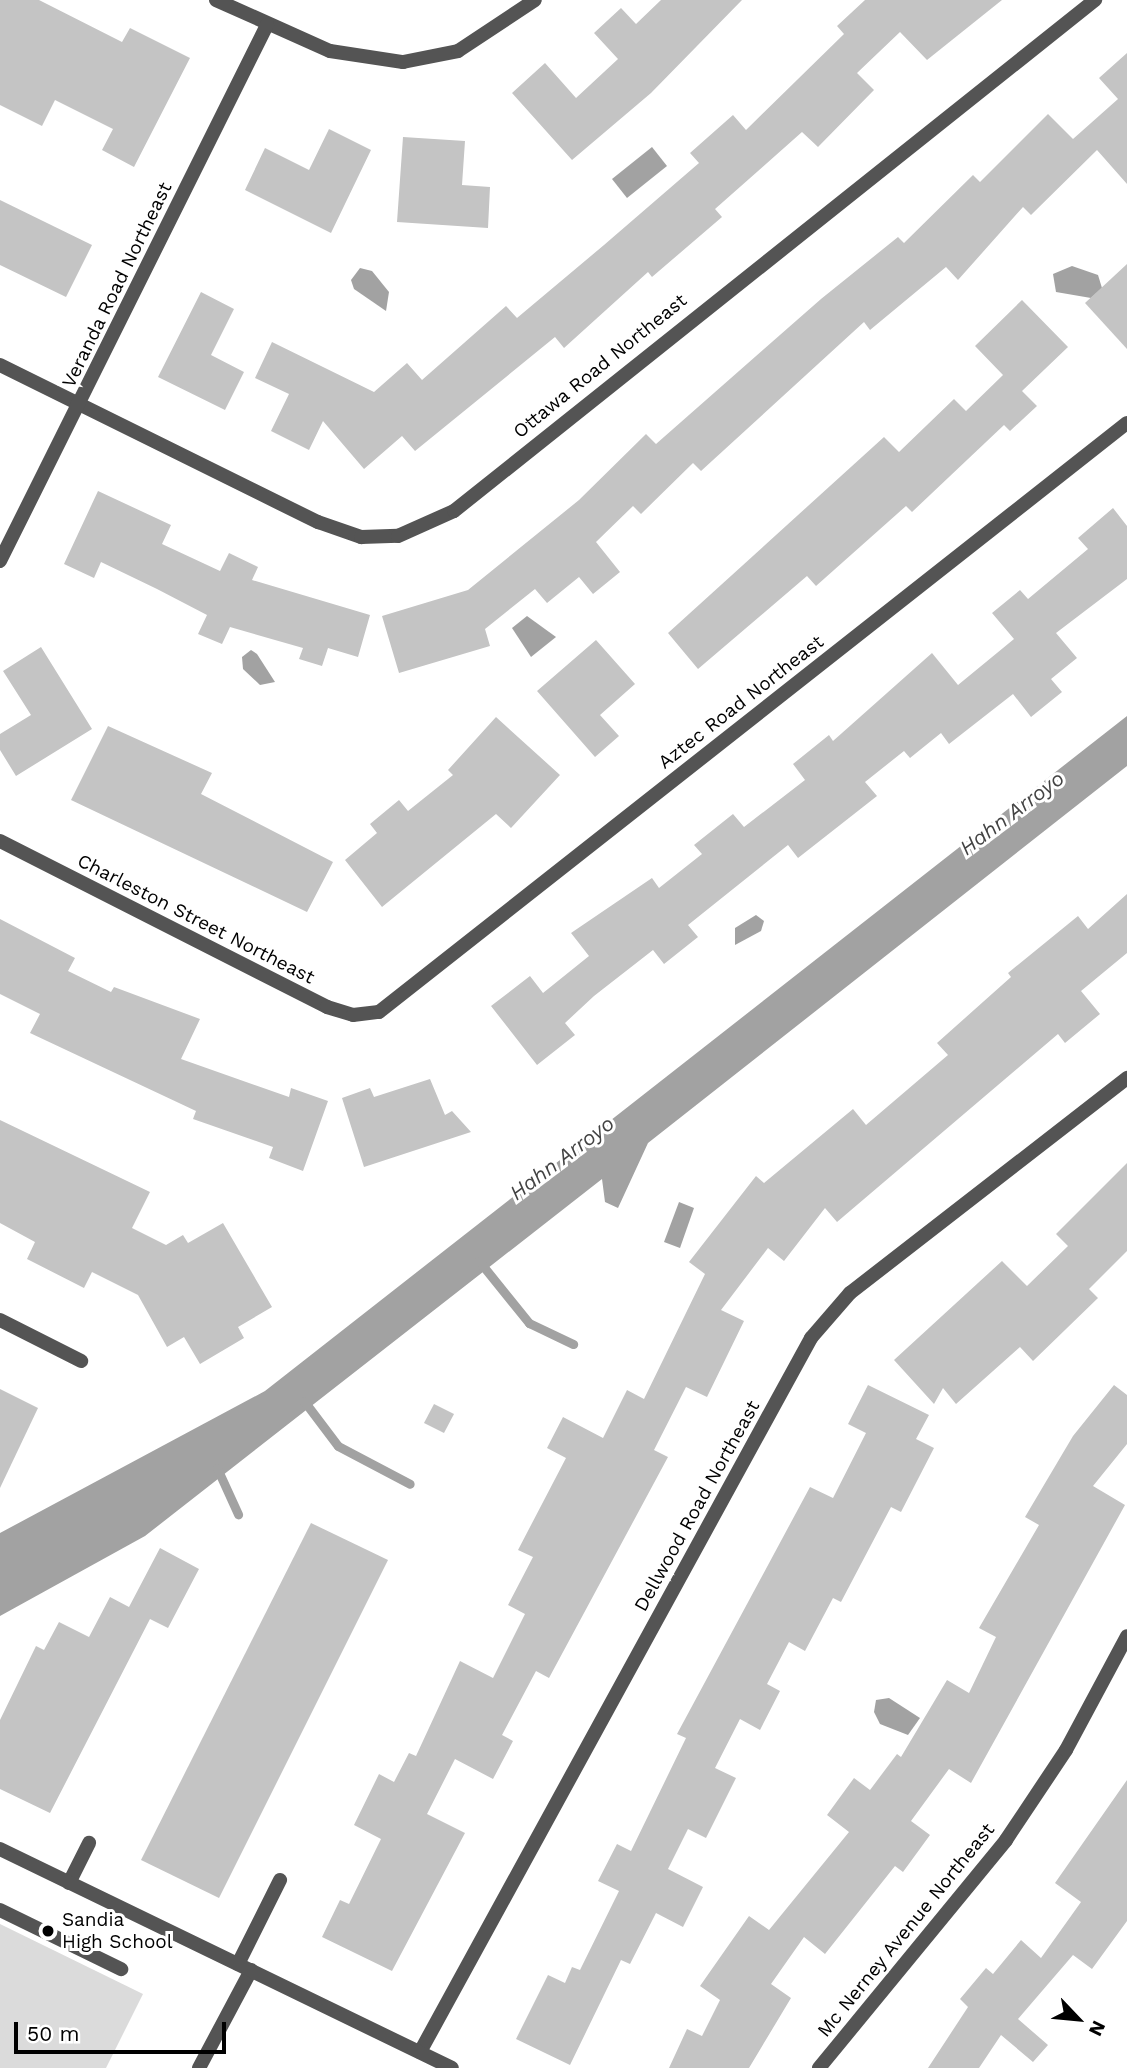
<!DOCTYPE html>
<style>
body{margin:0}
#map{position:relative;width:1127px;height:2068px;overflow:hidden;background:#fff;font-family:"Work Sans",sans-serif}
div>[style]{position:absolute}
.green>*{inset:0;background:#dbdbdb}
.water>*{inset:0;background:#a2a2a2}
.stream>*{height:9px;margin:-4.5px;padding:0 4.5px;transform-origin:4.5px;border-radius:4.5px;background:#a2a2a2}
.building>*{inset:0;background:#c4c4c4}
.service>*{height:14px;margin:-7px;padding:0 7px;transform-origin:7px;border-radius:7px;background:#545454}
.minor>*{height:14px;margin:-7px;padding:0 7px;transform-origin:7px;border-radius:7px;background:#545454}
.tertiary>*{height:14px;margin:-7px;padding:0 7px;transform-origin:7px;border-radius:7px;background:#545454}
.dots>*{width:19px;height:19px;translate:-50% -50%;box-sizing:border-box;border:4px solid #fff;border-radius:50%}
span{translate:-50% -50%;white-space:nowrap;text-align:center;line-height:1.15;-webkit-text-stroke:6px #fff;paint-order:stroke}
.street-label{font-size:19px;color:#000}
.poi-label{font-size:19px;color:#000}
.left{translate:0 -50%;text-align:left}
.water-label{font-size:21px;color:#434343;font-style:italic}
.north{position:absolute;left:1043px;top:1984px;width:70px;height:70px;-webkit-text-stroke:5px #fff;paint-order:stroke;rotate:116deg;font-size:19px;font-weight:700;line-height:28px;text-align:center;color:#000}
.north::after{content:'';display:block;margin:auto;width:24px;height:32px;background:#000;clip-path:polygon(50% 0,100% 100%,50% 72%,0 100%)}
.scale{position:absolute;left:14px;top:2022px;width:212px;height:32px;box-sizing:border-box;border:4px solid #000;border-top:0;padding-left:9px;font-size:21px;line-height:24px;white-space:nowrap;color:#000;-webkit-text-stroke:5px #fff;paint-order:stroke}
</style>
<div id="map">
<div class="green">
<i style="clip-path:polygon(0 1924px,143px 1994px,106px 2068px,0 2068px)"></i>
</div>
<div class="water">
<i style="clip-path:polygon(652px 147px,667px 166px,627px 198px,612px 179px)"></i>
<i style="clip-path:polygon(1072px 266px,1098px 275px,1102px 288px,1091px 298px,1056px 292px,1053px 274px)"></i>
<i style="clip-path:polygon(360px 268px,372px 271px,389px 292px,386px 311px,354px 289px,351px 280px)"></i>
<i style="clip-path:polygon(527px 616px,556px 637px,531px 657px,512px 628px)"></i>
<i style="clip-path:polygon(251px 650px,257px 654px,275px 682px,260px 685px,243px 669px,242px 657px)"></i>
<i style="clip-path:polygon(1127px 716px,1127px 766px,648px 1143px,618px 1208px,605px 1202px,602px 1179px,145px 1536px,0 1616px,0 1533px,265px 1391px)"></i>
<i style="clip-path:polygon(756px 915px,764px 921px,761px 931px,735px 945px,735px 928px)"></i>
<i style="clip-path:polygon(679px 1202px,694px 1208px,680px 1248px,664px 1242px)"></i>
<i style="clip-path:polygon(889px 1698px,920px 1718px,908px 1735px,880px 1724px,874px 1712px,876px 1700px)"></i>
</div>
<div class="stream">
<i style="left:479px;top:1261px;width:80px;rotate:51.1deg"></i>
<i style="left:529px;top:1323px;width:49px;rotate:25.5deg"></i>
<i style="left:304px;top:1401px;width:56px;rotate:52.9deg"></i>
<i style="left:338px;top:1446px;width:81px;rotate:27.8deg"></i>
<i style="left:217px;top:1468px;width:51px;rotate:65.5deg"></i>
</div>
<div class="building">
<i style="clip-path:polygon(0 0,39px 0,122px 42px,130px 28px,190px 58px,134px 167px,102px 150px,113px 129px,55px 100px,42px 126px,0 105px)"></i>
<i style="clip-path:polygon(661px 0,742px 0,651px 93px,572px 160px,512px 93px,545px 63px,576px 98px,618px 59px,594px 33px,621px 8px,636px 24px)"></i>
<i style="clip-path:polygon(865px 0,1002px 0,927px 60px,900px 32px,857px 73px,874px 90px,818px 147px,802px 132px,715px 209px,722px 217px,652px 277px,648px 272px,564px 348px,555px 337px,415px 451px,402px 436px,364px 469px,323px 421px,309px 450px,271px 431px,289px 394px,255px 378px,272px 342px,374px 392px,407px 363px,422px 380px,506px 306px,517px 318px,604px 245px,699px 163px,690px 153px,733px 115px,746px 130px,844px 34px,837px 26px)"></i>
<i style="clip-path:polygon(1127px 53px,1127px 184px,1097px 150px,1031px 215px,1023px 207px,958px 280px,946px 267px,870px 330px,864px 322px,701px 471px,693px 463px,641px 514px,633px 506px,596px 542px,620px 572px,593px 594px,579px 577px,547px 603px,535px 589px,485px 629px,490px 646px,399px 673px,382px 616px,468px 590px,579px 500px,646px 434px,656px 444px,821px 299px,898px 237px,904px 243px,973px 175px,980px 182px,1048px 114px,1073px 139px,1118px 99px,1099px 78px)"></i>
<i style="clip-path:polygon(329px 129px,371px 150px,331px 233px,245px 190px,265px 148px,309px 170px)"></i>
<i style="clip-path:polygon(403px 137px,465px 141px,462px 185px,490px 187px,488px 228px,397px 222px)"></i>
<i style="clip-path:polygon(0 200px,92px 245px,66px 297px,0 265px)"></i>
<i style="clip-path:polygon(1127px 264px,1127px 349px,1085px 303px)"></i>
<i style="clip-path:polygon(201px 292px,234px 309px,211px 355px,244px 372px,225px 410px,158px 377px)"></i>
<i style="clip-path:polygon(1022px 300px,1068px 347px,1022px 391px,1037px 406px,1010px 431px,1004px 425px,912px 512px,906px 506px,816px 586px,807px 576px,698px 669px,668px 633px,884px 437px,899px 452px,954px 399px,966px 411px,1003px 375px,975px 346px)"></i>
<i style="clip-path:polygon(98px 491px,171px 525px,162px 544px,220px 571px,229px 553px,258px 567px,252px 580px,370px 615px,358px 657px,328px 648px,322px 666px,299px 659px,303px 648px,230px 627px,222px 644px,198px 634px,207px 615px,157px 589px,101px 562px,94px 578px,64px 564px)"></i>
<i style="clip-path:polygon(1113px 508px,1127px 526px,1127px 579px,1056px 633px,1077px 658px,1051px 679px,1062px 692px,1031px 717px,1013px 694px,949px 744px,941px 733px,910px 758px,904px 751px,865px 782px,877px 796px,798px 858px,788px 845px,688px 925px,698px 937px,664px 964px,653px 950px,594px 996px,565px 1023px,575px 1035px,537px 1065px,491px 1006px,530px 976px,543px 993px,589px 956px,571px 933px,652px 878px,659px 888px,702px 854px,694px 845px,733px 814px,744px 827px,805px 780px,793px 764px,829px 735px,833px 741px,932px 653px,958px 685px,1014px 639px,992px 613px,1020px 590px,1028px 599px,1088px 549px,1078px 538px)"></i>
<i style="clip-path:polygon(596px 640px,635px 684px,600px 715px,619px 736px,595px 757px,537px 691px)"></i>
<i style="clip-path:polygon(41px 647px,92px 729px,16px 776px,0 750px,0 734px,31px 715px,3px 671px)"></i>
<i style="clip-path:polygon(496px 717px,560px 775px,511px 828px,496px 814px,382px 907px,345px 860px,377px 833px,370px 824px,399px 800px,408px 811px,453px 775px,448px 770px)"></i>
<i style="clip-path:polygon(108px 726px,212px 773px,201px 794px,333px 862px,307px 912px,71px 800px)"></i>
<i style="clip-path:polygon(1127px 894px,1127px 953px,1081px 991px,1100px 1014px,1065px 1043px,1058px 1034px,837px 1222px,825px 1208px,784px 1261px,768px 1248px,721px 1310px,744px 1321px,707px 1397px,686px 1387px,654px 1450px,668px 1457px,549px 1678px,536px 1671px,502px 1735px,513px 1741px,493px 1779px,455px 1759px,427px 1814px,465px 1833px,392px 1971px,322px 1937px,340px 1900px,349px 1904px,381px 1839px,354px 1825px,379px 1774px,394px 1782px,409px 1753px,416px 1756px,460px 1661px,493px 1678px,525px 1614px,508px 1605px,533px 1557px,518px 1550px,566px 1458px,547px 1448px,563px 1417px,603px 1438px,627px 1390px,644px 1399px,705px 1274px,689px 1262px,756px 1176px,764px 1183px,853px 1109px,866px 1125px,948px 1055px,937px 1043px,1011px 977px,1008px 973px,1078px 916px,1088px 929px)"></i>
<i style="clip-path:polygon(0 919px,75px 958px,68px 971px,111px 992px,114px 987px,200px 1019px,181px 1059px,289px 1097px,291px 1088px,328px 1101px,303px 1171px,269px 1158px,273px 1147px,193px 1119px,196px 1111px,30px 1033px,40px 1014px,0 994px)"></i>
<i style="clip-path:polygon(430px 1079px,445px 1115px,452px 1111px,471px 1132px,364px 1167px,342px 1098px,370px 1088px,374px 1097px)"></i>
<i style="clip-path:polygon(0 1120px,150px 1192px,132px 1228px,166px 1245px,183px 1235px,188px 1243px,223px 1223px,272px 1307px,238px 1327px,244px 1338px,200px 1364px,184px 1337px,167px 1347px,138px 1295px,92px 1272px,84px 1288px,27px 1259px,35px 1242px,0 1223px)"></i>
<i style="clip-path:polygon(1127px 1163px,1127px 1251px,1089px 1289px,1098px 1298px,1033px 1361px,1020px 1347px,956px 1404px,943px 1388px,934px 1404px,894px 1360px,1002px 1261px,1027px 1286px,1068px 1246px,1056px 1234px)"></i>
<i style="clip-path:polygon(868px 1385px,929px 1415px,916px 1439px,934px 1448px,901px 1512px,891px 1507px,841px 1602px,833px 1598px,805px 1651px,789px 1642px,767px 1684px,780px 1691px,760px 1730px,740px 1719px,715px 1768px,736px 1778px,706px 1838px,688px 1829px,668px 1869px,703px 1887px,683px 1927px,656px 1913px,630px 1964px,621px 1960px,570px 2065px,516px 2039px,548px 1975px,565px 1983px,572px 1967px,580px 1970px,619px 1891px,598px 1881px,617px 1844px,631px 1851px,686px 1738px,677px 1734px,810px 1487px,833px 1498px,866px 1433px,848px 1424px)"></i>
<i style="clip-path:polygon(1114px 1385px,1127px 1395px,1127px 1444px,1093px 1486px,1125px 1505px,971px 1783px,949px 1769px,911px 1821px,930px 1835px,903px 1872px,895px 1866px,825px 1954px,804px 1937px,771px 1984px,791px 1998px,749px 2068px,669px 2068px,687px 2029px,702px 2036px,720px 2000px,700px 1986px,749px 1916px,769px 1930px,849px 1832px,827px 1815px,854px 1778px,870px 1790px,897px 1754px,901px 1757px,947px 1680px,969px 1693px,996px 1637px,979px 1628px,1039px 1525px,1025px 1517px,1073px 1436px)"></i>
<i style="clip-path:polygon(0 1389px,38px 1408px,0 1488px)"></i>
<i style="clip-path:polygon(434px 1404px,454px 1414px,444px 1433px,424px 1423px)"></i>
<i style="clip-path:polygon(311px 1523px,388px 1560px,219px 1898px,141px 1860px)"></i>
<i style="clip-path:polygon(160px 1548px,199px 1569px,168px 1628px,150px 1619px,50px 1813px,0 1789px,0 1720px,36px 1646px,44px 1650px,59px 1622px,89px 1637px,110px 1597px,129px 1607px)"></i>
<i style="clip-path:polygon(1127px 1780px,1127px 1921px,1092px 1969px,1073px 1955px,1018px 2019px,1048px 2045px,1033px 2062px,1001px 2035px,979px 2068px,928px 2068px,968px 2007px,960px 1999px,986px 1968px,993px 1974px,1021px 1940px,1041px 1958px,1081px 1902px,1055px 1883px)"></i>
</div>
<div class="service">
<i style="left:0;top:1910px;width:135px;rotate:26deg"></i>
</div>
<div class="minor">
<i style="left:216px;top:0;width:125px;rotate:24.1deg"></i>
<i style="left:330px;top:51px;width:74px;rotate:8.6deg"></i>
<i style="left:403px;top:62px;width:56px;rotate:-11.3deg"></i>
<i style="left:458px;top:51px;width:92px;rotate:-33.5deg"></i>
<i style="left:0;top:365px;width:355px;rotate:26.3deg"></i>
<i style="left:318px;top:522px;width:46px;rotate:19.2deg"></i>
<i style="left:361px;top:537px;width:37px;rotate:-2deg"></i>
<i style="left:398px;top:536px;width:61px;rotate:-24.1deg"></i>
<i style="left:454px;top:511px;width:820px;rotate:-38.56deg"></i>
<i style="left:0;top:561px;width:599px;rotate:-63.52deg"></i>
<i style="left:0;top:841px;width:367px;rotate:26.9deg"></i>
<i style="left:327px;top:1007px;width:27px;rotate:17deg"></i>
<i style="left:353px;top:1015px;width:26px;rotate:-7deg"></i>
<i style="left:379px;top:1012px;width:952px;rotate:-38.22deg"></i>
<i style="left:0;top:1320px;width:91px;rotate:26.8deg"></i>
<i style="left:69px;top:1883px;width:45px;rotate:-63.4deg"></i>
<i style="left:238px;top:1964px;width:94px;rotate:-63.4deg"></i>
<i style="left:420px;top:2052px;width:814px;rotate:-61.29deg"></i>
<i style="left:811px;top:1338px;width:60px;rotate:-49.1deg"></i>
<i style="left:850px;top:1293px;width:351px;rotate:-37.8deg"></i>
<i style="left:199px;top:2068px;width:111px;rotate:-62deg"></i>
<i style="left:819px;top:2068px;width:295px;rotate:-50.6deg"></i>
<i style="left:1006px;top:1840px;width:108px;rotate:-56.3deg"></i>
<i style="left:1066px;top:1750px;width:129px;rotate:-61.8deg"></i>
</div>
<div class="tertiary">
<i style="left:0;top:1849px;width:502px;rotate:25.85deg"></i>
</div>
<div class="dots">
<i style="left:48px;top:1931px;background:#000"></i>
</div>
<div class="street-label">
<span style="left:117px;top:285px;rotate:-64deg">Veranda Road Northeast</span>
<span style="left:600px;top:366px;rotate:-39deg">Ottawa Road Northeast</span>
<span style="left:741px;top:702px;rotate:-38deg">Aztec Road Northeast</span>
<span style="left:196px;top:919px;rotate:27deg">Charleston Street Northeast</span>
<span style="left:697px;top:1506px;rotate:-61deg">Dellwood Road Northeast</span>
<span style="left:906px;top:1930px;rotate:-51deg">Mc Nerney Avenue Northeast</span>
</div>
<div class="poi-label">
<span class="left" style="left:62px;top:1931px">Sandia<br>High School</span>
</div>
<div class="water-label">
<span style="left:1012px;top:813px;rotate:-37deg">Hahn Arroyo</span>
<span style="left:562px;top:1158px;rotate:-37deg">Hahn Arroyo</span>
</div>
<div class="north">N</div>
<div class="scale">50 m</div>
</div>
